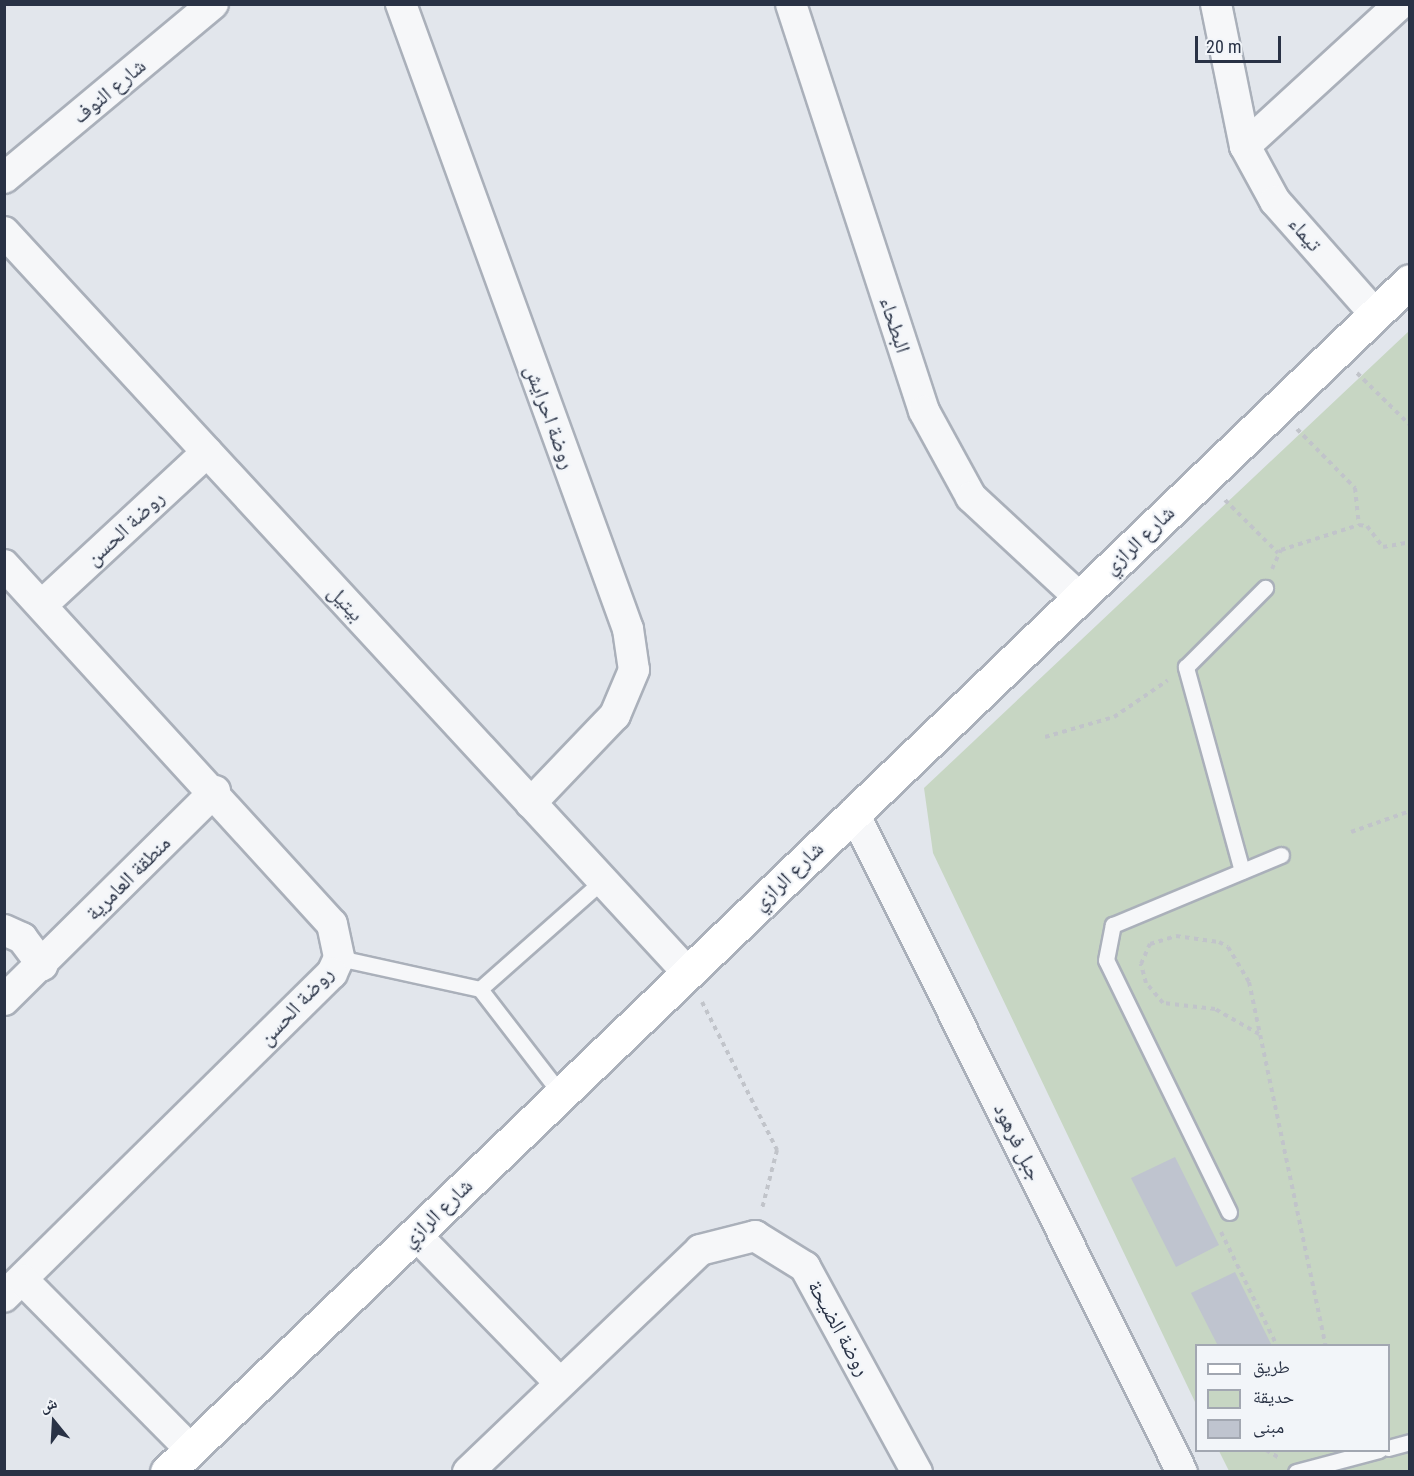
<!DOCTYPE html>
<meta charset="utf-8">
<style>
body{margin:0}
#map{position:relative;width:1414px;height:1476px;overflow:hidden;background:#e2e6ec;font-family:"Roboto Condensed","Noto Naskh Arabic",sans-serif}
div>[style]{position:absolute}
.green>*{inset:0;background:#c7d6c3}
.building>*{inset:0;background:#bfc4cf}
.path>*{height:4px;margin-top:-2px;transform-origin:0;background:repeating-linear-gradient(90deg,#c1c4ca 0 4.5px,transparent 0 9px)}
.roads{filter:drop-shadow(2px 0 #aab0ba) drop-shadow(-2px 0 #aab0ba) drop-shadow(0 2px #aab0ba) drop-shadow(0 -2px #aab0ba)}
.lane>*{height:15px;margin:-7.5px;padding:0 7.5px;transform-origin:7.5px;border-radius:7.5px;background:#f6f7f9}
.street>*{height:30px;margin:-15px;padding:0 15px;transform-origin:15px;border-radius:15px;background:#f6f7f9}
.secondary>*{height:33px;margin:-16.5px;padding:0 16.5px;transform-origin:16.5px;border-radius:16.5px;background:#fff}
span{translate:-50% -50%;white-space:nowrap;text-align:center;line-height:1.15;-webkit-text-stroke:4.5px #f2f5f9;paint-order:stroke}
.street-label{font-size:21px;color:#293245}
.frame{position:absolute;inset:0;border:6px solid #293245;pointer-events:none}
.legend{position:absolute;left:1195px;top:1344px;width:195px;height:108px;box-sizing:border-box;background:#f2f5f9;border:2px solid #a2a7b1;margin:0;padding:8px 10px;list-style:none;font-size:18px;color:#293245}
.legend li{display:flex;align-items:center;gap:12px;height:30px}
.legend b{width:30px;border:2px solid #a2a7b1}
.north{position:absolute;left:24px;top:1392px;width:60px;height:60px;-webkit-text-stroke:4px #f2f5f9;paint-order:stroke;rotate:342deg;font-size:16px;font-weight:700;line-height:24px;text-align:center;color:#293245}
.north::after{content:'';display:block;margin:auto;width:21px;height:27px;background:#293245;clip-path:polygon(50% 0,100% 100%,50% 72%,0 100%)}
.scale{position:absolute;left:1195px;top:36px;width:86px;height:27px;box-sizing:border-box;border:3px solid #293245;border-top:0;padding-left:8px;font-size:18px;line-height:21px;white-space:nowrap;color:#293245;-webkit-text-stroke:4px #f2f5f9;paint-order:stroke}
</style>
<div id="map">
<div class="green">
<i style="clip-path:polygon(1409px 331px,1409px 1471px,1229px 1471px,1219px 1451px,1388px 1450px,1388px 1346px,1196px 1346px,1196px 1404px,933px 853px,924px 788px)"></i>
</div>
<div class="building">
<i style="clip-path:polygon(1175px 1157px,1219px 1245px,1176px 1267px,1131px 1178px)"></i>
<i style="clip-path:polygon(1235px 1272px,1272px 1346px,1218px 1346px,1191px 1293px)"></i>
</div>
<div class="path">
<i style="left:1357px;top:373px;width:74px;rotate:44.5deg"></i>
<i style="left:1297px;top:429px;width:83px;rotate:45.5deg"></i>
<i style="left:1355px;top:488px;width:37px;rotate:84deg"></i>
<i style="left:1225px;top:500px;width:75px;rotate:45deg"></i>
<i style="left:1272px;top:569px;width:21px;rotate:-65deg"></i>
<i style="left:1281px;top:550px;width:82px;rotate:-17.8deg"></i>
<i style="left:1359px;top:525px;width:8px;rotate:7deg"></i>
<i style="left:1367px;top:526px;width:26px;rotate:53deg"></i>
<i style="left:1383px;top:547px;width:27px;rotate:-10deg"></i>
<i style="left:1045px;top:737px;width:72px;rotate:-16.2deg"></i>
<i style="left:1114px;top:717px;width:65px;rotate:-34.4deg"></i>
<i style="left:1351px;top:832px;width:63px;rotate:-19.6deg"></i>
<i style="left:702px;top:1002px;width:166px;rotate:63.1deg"></i>
<i style="left:777px;top:1150px;width:61px;rotate:104.3deg"></i>
<i style="left:1259px;top:1034px;width:51px;rotate:-150.4deg"></i>
<i style="left:1215px;top:1009px;width:52px;rotate:-173.4deg"></i>
<i style="left:1163px;top:1003px;width:26px;rotate:-130deg"></i>
<i style="left:1146px;top:983px;width:20px;rotate:-105deg"></i>
<i style="left:1141px;top:964px;width:22px;rotate:-66deg"></i>
<i style="left:1150px;top:944px;width:27px;rotate:-17deg"></i>
<i style="left:1176px;top:936px;width:43px;rotate:7.9deg"></i>
<i style="left:1219px;top:942px;width:10px;rotate:29deg"></i>
<i style="left:1228px;top:947px;width:41px;rotate:59deg"></i>
<i style="left:1249px;top:982px;width:372px;rotate:78.1deg"></i>
<i style="left:1221px;top:1232px;width:127px;rotate:63.8deg"></i>
<i style="left:1266px;top:1450px;width:17px;rotate:31deg"></i>
</div>
<div class="roads">
<div class="lane">
<i style="left:1242px;top:871px;width:212px;rotate:-105.4deg"></i>
<i style="left:1186px;top:667px;width:112px;rotate:-45deg"></i>
<i style="left:339px;top:958px;width:144px;rotate:12.4deg"></i>
<i style="left:480px;top:989px;width:133px;rotate:52.4deg"></i>
<i style="left:480px;top:989px;width:163px;rotate:-41.5deg"></i>
<i style="left:1229px;top:1212px;width:280px;rotate:-116deg"></i>
<i style="left:1106px;top:960px;width:36px;rotate:-79deg"></i>
<i style="left:1113px;top:925px;width:182px;rotate:-22.6deg"></i>
<i style="left:1388px;top:1448px;width:23px;rotate:-15deg"></i>
<i style="left:1296px;top:1472px;width:86px;rotate:-14.8deg"></i>
</div>
<div class="street">
<i style="left:401px;top:4px;width:665px;rotate:70.04deg"></i>
<i style="left:628px;top:629px;width:41px;rotate:81.7deg"></i>
<i style="left:634px;top:670px;width:49px;rotate:112.9deg"></i>
<i style="left:615px;top:715px;width:122px;rotate:133.7deg"></i>
<i style="left:791px;top:4px;width:428px;rotate:71.9deg"></i>
<i style="left:924px;top:411px;width:98px;rotate:61.3deg"></i>
<i style="left:971px;top:497px;width:149px;rotate:42.8deg"></i>
<i style="left:1216px;top:4px;width:145px;rotate:78.5deg"></i>
<i style="left:1245px;top:146px;width:63px;rotate:61.4deg"></i>
<i style="left:1275px;top:201px;width:151px;rotate:48.5deg"></i>
<i style="left:1245px;top:146px;width:210px;rotate:-42.5deg"></i>
<i style="left:4px;top:178px;width:272px;rotate:-39.8deg"></i>
<i style="left:4px;top:232px;width:1008px;rotate:47.29deg"></i>
<i style="left:4px;top:565px;width:486px;rotate:47.6deg"></i>
<i style="left:332px;top:924px;width:35px;rotate:78deg"></i>
<i style="left:339px;top:958px;width:17px;rotate:115deg"></i>
<i style="left:332px;top:973px;width:461px;rotate:135.4deg"></i>
<i style="left:42px;top:605px;width:225px;rotate:-42.8deg"></i>
<i style="left:854px;top:813px;width:736px;rotate:63.54deg"></i>
<i style="left:4px;top:930px;width:20px;rotate:24deg"></i>
<i style="left:22px;top:938px;width:34px;rotate:53deg"></i>
<i style="left:4px;top:1000px;width:297px;rotate:-44.7deg"></i>
<i style="left:415px;top:1234px;width:208px;rotate:45.8deg"></i>
<i style="left:23px;top:1280px;width:238px;rotate:45.3deg"></i>
<i style="left:468px;top:1472px;width:321px;rotate:-43.7deg"></i>
<i style="left:700px;top:1250px;width:57px;rotate:-14.3deg"></i>
<i style="left:755px;top:1236px;width:59px;rotate:31.8deg"></i>
<i style="left:805px;top:1267px;width:234px;rotate:61.4deg"></i>
</div>
<div class="secondary">
<i style="left:167px;top:1472px;width:1721px;rotate:-43.78deg"></i>
</div>
</div>
<div class="street-label">
<span style="left:109px;top:91px;rotate:-40deg">شارع النوف</span>
<span style="left:1305px;top:234px;rotate:49deg">تيماء</span>
<span style="left:895px;top:325px;rotate:72deg">البطحاء</span>
<span style="left:550px;top:417px;rotate:70deg">روضة احرايش</span>
<span style="left:125px;top:528px;rotate:-43deg">روضة الحسن</span>
<span style="left:1139px;top:540px;rotate:-44deg">شارع الرازي</span>
<span style="left:346px;top:603px;rotate:47deg">بيتيل</span>
<span style="left:788px;top:876px;rotate:-44deg">شارع الرازي</span>
<span style="left:128px;top:878px;rotate:-45deg">منطقة العامرية</span>
<span style="left:296px;top:1006px;rotate:-47deg">روضة الحسن</span>
<span style="left:1018px;top:1142px;rotate:64deg">جبل فرهود</span>
<span style="left:437px;top:1213px;rotate:-44deg">شارع الرازي</span>
<span style="left:839px;top:1328px;rotate:61deg">روضة الضيحة</span>
</div>
<div class="frame"></div>
<ul class="legend">
<li><b style="height:8px;background:#fff"></b>طريق</li>
<li><b style="height:16px;background:#c7d6c3"></b>حديقة</li>
<li><b style="height:16px;background:#bfc4cf"></b>مبنى</li>
</ul>
<div class="north">ش</div>
<div class="scale">20 m</div>
</div>
